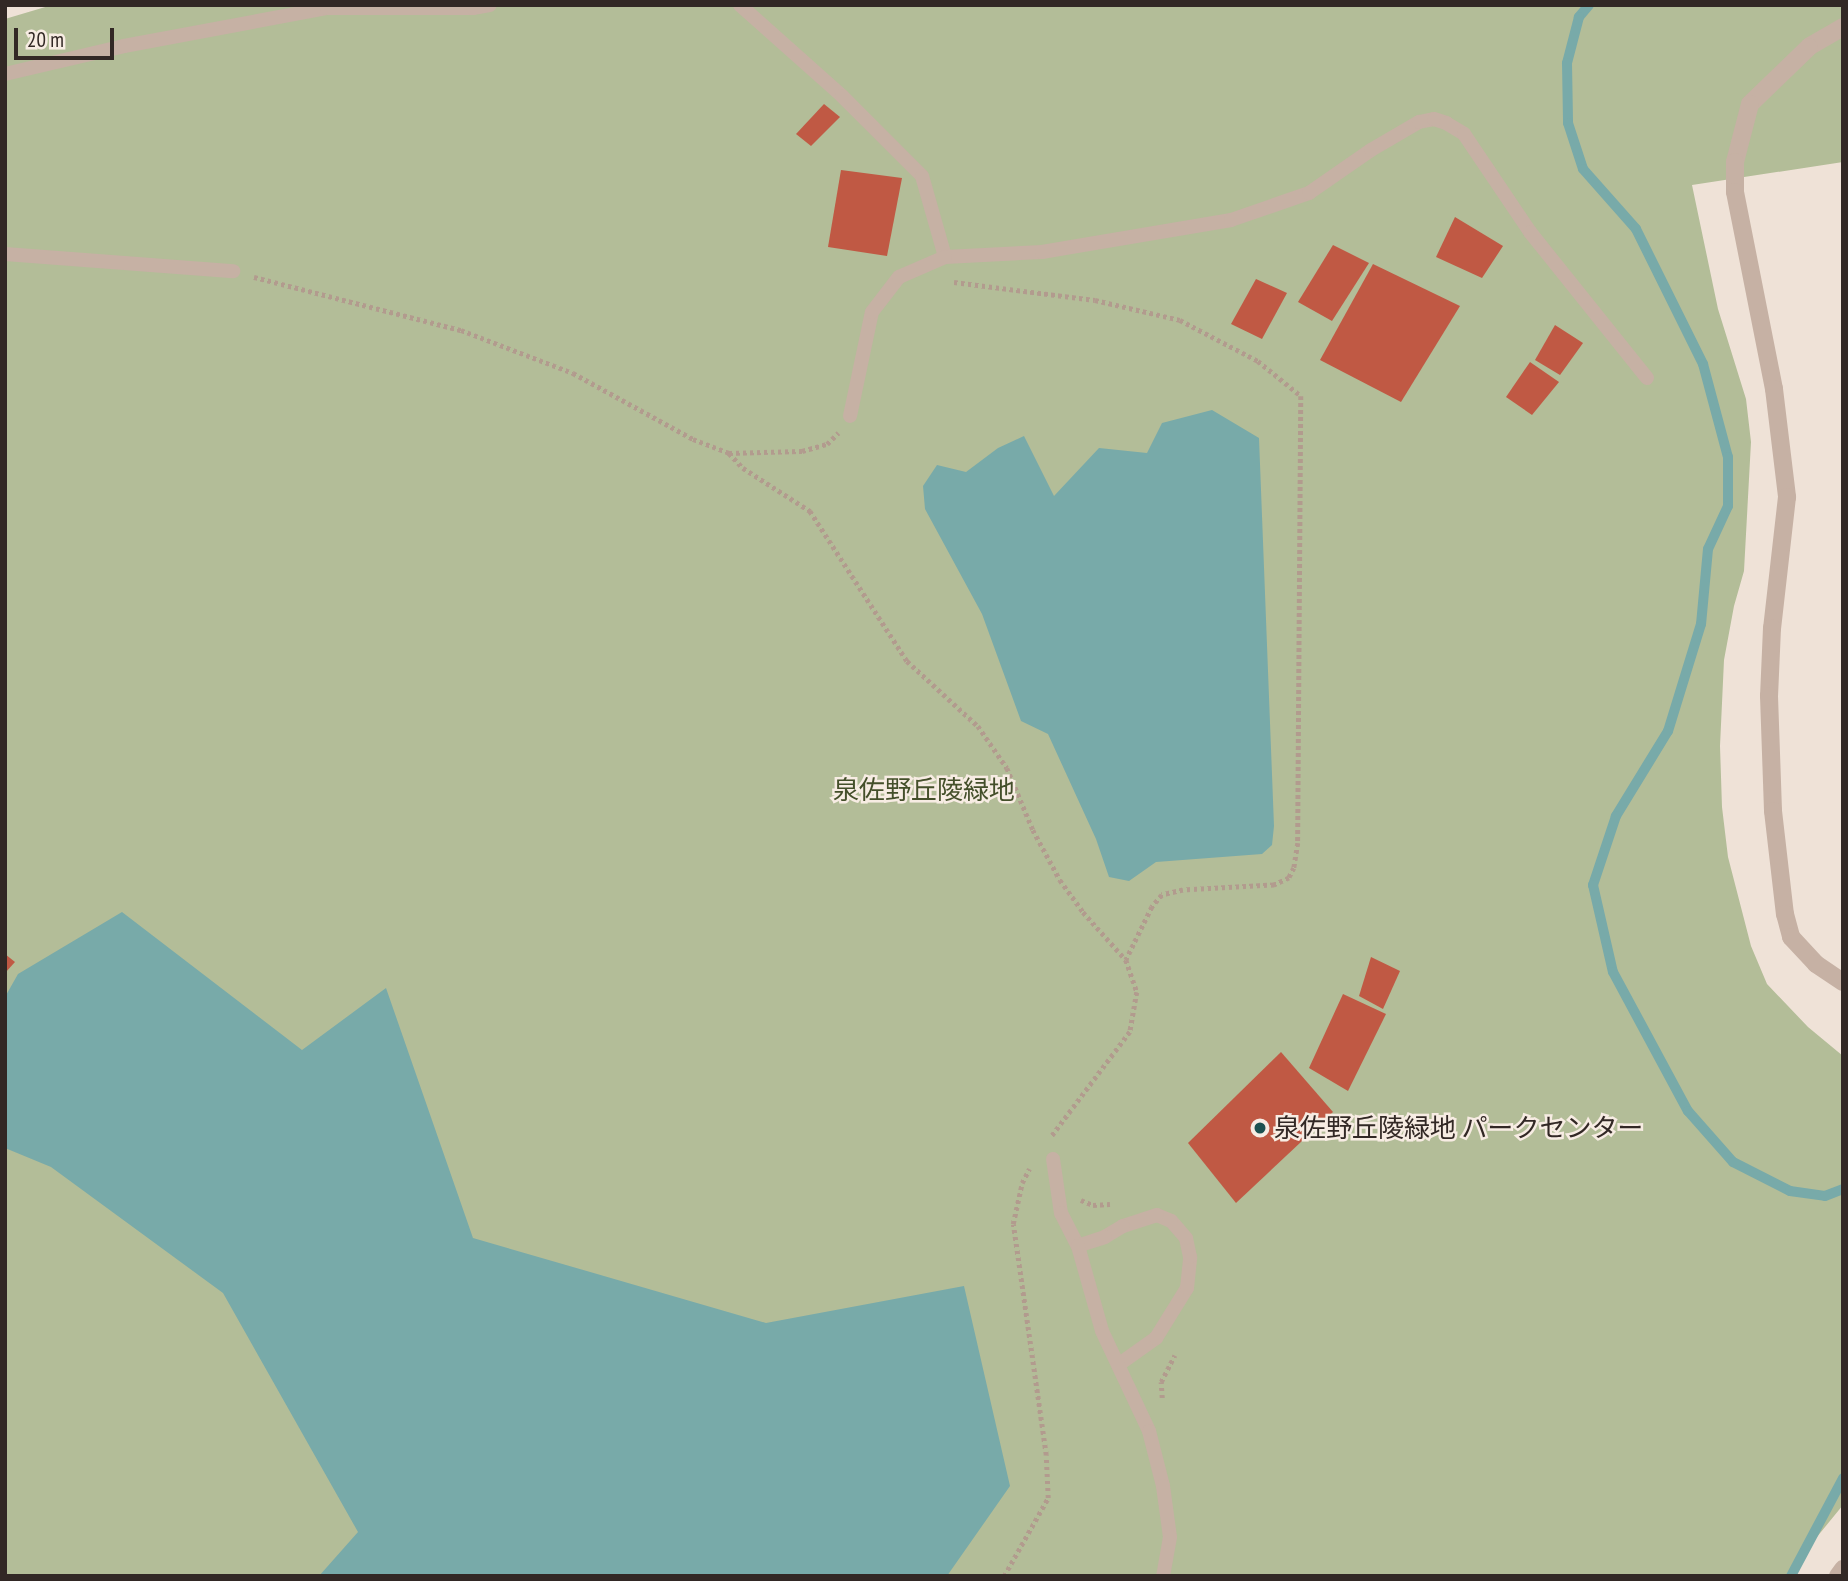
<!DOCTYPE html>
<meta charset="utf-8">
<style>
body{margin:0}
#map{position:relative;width:1848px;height:1581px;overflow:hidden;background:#efe2d7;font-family:"PT Sans Narrow","Noto Sans JP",sans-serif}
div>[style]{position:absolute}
.green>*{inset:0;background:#b3bd98}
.water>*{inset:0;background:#78aaa9}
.stream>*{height:10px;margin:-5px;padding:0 5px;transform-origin:5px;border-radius:5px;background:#78aaa9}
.building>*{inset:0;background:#c05944}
.path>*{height:4.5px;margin-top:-2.25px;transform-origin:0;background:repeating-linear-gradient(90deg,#b29b8e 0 3.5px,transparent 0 7px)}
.service>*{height:14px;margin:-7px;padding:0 7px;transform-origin:7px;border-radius:7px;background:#c6b1a4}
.minor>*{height:18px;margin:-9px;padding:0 9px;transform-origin:9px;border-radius:9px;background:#c6b1a4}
.dots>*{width:19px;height:19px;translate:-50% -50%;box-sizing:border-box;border:4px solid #f7ece3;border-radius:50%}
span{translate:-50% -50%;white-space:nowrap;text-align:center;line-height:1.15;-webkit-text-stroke:5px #f7ece3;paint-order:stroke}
.park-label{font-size:26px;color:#444f2a}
.poi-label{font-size:26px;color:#322825}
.left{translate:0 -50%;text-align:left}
.frame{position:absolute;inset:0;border:7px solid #322825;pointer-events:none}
.scale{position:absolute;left:14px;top:28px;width:100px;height:32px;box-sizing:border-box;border:4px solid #322825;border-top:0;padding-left:9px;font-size:21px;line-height:24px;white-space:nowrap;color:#322825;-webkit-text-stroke:5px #f7ece3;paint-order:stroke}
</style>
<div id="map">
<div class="green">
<i style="clip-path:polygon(52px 5px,1843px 5px,1843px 162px,1692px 185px,1718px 309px,1746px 399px,1751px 442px,1744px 571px,1734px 606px,1724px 660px,1720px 746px,1722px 807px,1728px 857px,1751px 946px,1767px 984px,1808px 1027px,1843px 1056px,1843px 1505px,1785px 1576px,5px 1576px,5px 19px)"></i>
</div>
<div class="water">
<i style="clip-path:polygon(1212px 410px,1259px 438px,1274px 826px,1272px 845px,1262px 854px,1156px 862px,1129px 881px,1109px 877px,1096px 839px,1048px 734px,1021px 721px,982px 614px,925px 509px,923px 486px,937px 465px,966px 472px,998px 448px,1024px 436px,1054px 496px,1099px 448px,1147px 453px,1162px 423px)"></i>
<i style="clip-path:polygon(122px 912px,302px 1050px,386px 988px,473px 1238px,766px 1323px,964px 1286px,1010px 1486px,947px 1576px,319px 1576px,358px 1532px,223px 1293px,51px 1167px,5px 1148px,5px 997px,18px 974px)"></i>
</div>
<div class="stream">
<i style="left:1589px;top:5px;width:16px;rotate:130deg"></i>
<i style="left:1579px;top:17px;width:48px;rotate:104.6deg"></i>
<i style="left:1567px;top:63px;width:60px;rotate:89deg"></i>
<i style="left:1568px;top:123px;width:48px;rotate:71.9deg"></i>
<i style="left:1583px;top:169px;width:80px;rotate:48.5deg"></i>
<i style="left:1636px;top:229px;width:151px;rotate:63.6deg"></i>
<i style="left:1703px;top:364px;width:96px;rotate:75deg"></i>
<i style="left:1728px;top:457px;width:49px;rotate:90deg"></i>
<i style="left:1728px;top:506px;width:47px;rotate:114.9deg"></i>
<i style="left:1708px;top:549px;width:75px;rotate:95.3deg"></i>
<i style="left:1701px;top:624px;width:112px;rotate:107.1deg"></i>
<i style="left:1668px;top:731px;width:100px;rotate:121.5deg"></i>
<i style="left:1616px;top:816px;width:73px;rotate:108.4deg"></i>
<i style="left:1593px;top:885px;width:89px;rotate:77.1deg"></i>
<i style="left:1613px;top:972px;width:158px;rotate:61.7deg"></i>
<i style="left:1688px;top:1111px;width:68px;rotate:48.6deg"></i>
<i style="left:1733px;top:1162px;width:64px;rotate:27deg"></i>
<i style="left:1790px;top:1191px;width:35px;rotate:8deg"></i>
<i style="left:1825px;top:1196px;width:19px;rotate:-21deg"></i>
<i style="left:1791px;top:1576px;width:111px;rotate:-62deg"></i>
</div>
<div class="building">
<i style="clip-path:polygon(824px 104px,840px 117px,811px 146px,796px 134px)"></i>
<i style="clip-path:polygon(841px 170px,902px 178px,887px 256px,828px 247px)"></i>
<i style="clip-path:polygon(1455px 217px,1503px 246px,1482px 278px,1436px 257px)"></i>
<i style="clip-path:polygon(1333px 245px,1369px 263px,1332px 321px,1298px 302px)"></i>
<i style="clip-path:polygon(1373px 264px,1460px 306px,1401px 402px,1320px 360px)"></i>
<i style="clip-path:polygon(1256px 279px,1287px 293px,1262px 339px,1231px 324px)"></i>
<i style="clip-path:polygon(1555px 325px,1583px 343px,1560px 375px,1535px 360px)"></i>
<i style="clip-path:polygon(1530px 362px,1559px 382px,1532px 415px,1506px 397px)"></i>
<i style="clip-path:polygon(5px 954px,15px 962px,5px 973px)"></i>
<i style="clip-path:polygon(1371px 957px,1400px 971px,1383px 1009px,1359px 996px)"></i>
<i style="clip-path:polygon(1343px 994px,1386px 1014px,1348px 1091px,1309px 1068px)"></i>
<i style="clip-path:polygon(1281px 1052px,1333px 1112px,1236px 1203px,1188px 1143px)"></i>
</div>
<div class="path">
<i style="left:254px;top:277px;width:214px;rotate:14.4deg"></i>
<i style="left:461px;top:330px;width:120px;rotate:21deg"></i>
<i style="left:573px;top:373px;width:137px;rotate:28.8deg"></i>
<i style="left:693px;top:439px;width:39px;rotate:21deg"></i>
<i style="left:729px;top:453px;width:21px;rotate:47deg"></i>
<i style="left:743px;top:468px;width:80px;rotate:32.7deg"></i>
<i style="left:810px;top:511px;width:179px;rotate:57.1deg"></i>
<i style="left:907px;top:661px;width:96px;rotate:42.5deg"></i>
<i style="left:978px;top:726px;width:51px;rotate:55.4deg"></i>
<i style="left:1007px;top:768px;width:67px;rotate:67.2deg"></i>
<i style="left:1033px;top:830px;width:57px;rotate:61.6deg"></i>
<i style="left:1060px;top:880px;width:39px;rotate:54deg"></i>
<i style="left:1083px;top:912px;width:64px;rotate:48.1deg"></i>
<i style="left:1126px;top:960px;width:34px;rotate:71deg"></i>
<i style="left:1137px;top:992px;width:41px;rotate:99.9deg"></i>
<i style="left:1130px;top:1032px;width:130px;rotate:126.9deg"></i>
<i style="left:954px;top:282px;width:142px;rotate:7.3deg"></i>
<i style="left:1095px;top:300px;width:87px;rotate:13.2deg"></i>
<i style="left:1180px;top:320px;width:88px;rotate:27.7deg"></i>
<i style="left:1258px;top:361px;width:55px;rotate:39.1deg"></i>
<i style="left:1301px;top:396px;width:447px;rotate:90.4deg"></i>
<i style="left:1298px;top:843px;width:25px;rotate:99deg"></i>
<i style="left:1294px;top:868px;width:11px;rotate:117deg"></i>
<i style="left:1289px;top:878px;width:17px;rotate:155deg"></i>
<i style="left:1274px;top:885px;width:91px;rotate:176.9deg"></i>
<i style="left:1183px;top:890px;width:22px;rotate:167deg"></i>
<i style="left:1162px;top:895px;width:16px;rotate:130deg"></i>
<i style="left:1152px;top:907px;width:59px;rotate:116.1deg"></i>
<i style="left:729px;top:453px;width:73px;rotate:-1.6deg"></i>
<i style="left:802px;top:451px;width:26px;rotate:-16deg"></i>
<i style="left:827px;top:444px;width:16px;rotate:-45deg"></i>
<i style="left:1081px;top:1200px;width:13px;rotate:23deg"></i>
<i style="left:1093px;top:1205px;width:17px;rotate:-3deg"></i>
<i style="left:1162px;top:1398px;width:16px;rotate:-94deg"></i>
<i style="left:1161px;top:1382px;width:30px;rotate:-63deg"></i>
<i style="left:1004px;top:1576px;width:90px;rotate:-60.6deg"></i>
<i style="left:1048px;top:1498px;width:43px;rotate:-92.7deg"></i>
<i style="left:1046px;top:1455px;width:233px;rotate:-98.1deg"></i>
<i style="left:1013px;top:1224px;width:42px;rotate:-77.6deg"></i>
<i style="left:1022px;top:1183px;width:16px;rotate:-63deg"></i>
</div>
<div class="service">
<i style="left:740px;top:5px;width:137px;rotate:41.7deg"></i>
<i style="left:842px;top:96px;width:113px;rotate:45deg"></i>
<i style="left:922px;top:176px;width:84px;rotate:74.1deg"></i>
<i style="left:945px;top:257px;width:97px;rotate:-3deg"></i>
<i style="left:1042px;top:252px;width:192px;rotate:-9.6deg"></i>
<i style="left:1231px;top:220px;width:83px;rotate:-19.1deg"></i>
<i style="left:1309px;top:193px;width:75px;rotate:-34.7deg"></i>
<i style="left:1371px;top:150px;width:56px;rotate:-30.3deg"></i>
<i style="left:1419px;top:122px;width:15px;rotate:-11deg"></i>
<i style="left:1434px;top:119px;width:13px;rotate:18deg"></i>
<i style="left:1446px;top:123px;width:21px;rotate:31deg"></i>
<i style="left:1464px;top:134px;width:118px;rotate:56deg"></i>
<i style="left:1530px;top:232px;width:187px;rotate:51.3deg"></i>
<i style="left:5px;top:74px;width:122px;rotate:-13.2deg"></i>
<i style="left:124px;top:46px;width:207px;rotate:-10.6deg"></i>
<i style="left:327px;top:8px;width:146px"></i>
<i style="left:473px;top:8px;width:17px;rotate:-10deg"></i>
<i style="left:5px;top:254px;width:229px;rotate:4.3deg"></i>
<i style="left:850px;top:416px;width:106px;rotate:-78.1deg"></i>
<i style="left:872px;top:312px;width:44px;rotate:-52.4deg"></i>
<i style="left:899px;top:277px;width:50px;rotate:-23.5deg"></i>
<i style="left:1053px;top:1159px;width:55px;rotate:81.6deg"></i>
<i style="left:1061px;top:1213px;width:37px;rotate:63deg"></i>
<i style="left:1118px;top:1365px;width:47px;rotate:-35.4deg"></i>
<i style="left:1156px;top:1338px;width:59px;rotate:-58.2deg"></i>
<i style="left:1187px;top:1288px;width:31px;rotate:-84deg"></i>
<i style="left:1190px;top:1257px;width:19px;rotate:-102deg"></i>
<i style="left:1186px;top:1238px;width:23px;rotate:-131deg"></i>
<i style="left:1171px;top:1221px;width:15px;rotate:-157deg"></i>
<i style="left:1157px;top:1215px;width:36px;rotate:162deg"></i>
<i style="left:1123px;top:1226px;width:21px;rotate:149deg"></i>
<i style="left:1105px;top:1237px;width:28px;rotate:162deg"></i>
<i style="left:1078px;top:1246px;width:88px;rotate:74.2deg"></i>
<i style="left:1102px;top:1331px;width:110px;rotate:64.8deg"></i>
<i style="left:1149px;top:1431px;width:57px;rotate:75.7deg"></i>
<i style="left:1163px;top:1486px;width:51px;rotate:82.2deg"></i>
<i style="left:1170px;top:1537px;width:40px;rotate:100deg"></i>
</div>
<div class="minor">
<i style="left:1843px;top:27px;width:39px;rotate:150deg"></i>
<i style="left:1809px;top:47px;width:82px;rotate:136deg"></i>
<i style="left:1750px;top:104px;width:60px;rotate:104.5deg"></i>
<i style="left:1735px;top:162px;width:30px;rotate:90deg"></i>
<i style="left:1735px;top:192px;width:201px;rotate:78.8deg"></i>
<i style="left:1774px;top:389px;width:109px;rotate:83.1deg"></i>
<i style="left:1787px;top:497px;width:132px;rotate:96.5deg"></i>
<i style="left:1772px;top:628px;width:68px;rotate:92.5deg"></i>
<i style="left:1769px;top:696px;width:115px;rotate:88deg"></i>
<i style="left:1773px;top:811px;width:104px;rotate:83.4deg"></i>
<i style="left:1785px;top:914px;width:24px;rotate:75deg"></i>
<i style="left:1791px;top:937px;width:37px;rotate:47deg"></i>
<i style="left:1816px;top:964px;width:32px;rotate:34deg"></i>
<i style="left:1838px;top:1576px;width:9px;rotate:-54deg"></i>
</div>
<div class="dots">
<i style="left:1260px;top:1128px;background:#1d5150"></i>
</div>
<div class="park-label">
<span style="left:924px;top:790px">泉佐野丘陵緑地</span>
</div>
<div class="poi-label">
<span class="left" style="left:1274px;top:1128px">泉佐野丘陵緑地 パークセンター</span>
</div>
<div class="frame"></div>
<div class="scale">20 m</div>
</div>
